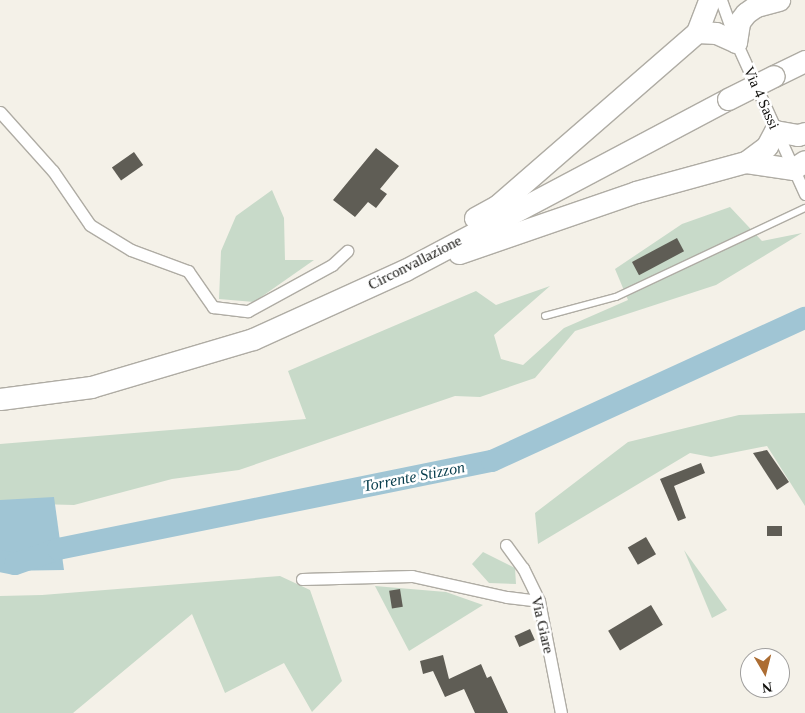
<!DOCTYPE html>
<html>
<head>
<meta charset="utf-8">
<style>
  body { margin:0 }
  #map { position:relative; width:805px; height:713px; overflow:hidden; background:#f4f1e8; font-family:Georgia,serif }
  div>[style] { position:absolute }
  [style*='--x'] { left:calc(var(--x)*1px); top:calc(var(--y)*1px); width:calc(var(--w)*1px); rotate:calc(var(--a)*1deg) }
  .green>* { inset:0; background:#c8dac9 }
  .water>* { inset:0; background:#a0c5d4 }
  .river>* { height:22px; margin:-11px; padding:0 11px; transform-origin:11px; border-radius:11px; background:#a0c5d4 }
  .building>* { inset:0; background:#5f5d55; transform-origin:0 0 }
  .roads { filter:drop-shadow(1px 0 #afaca4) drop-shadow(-1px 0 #afaca4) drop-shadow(0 1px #afaca4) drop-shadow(0 -1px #afaca4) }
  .lane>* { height:5.5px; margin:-2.75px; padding:0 2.75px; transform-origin:2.75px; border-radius:2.75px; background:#fff }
  .street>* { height:11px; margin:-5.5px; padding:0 5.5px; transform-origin:5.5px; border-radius:5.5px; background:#fff }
  .highway>* { height:21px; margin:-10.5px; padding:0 10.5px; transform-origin:10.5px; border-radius:10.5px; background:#fff }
  .bridges { filter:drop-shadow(1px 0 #afaca4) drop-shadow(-1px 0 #afaca4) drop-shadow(0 1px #afaca4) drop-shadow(0 -1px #afaca4) }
  .highway-bridge>* { height:21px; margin:-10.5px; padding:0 10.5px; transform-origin:10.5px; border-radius:10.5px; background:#fff }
  span { translate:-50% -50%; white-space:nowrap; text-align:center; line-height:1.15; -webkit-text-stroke:5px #fff; paint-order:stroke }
  .street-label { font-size:15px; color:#11100d }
  .water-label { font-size:16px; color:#033a4a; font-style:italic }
  .north { position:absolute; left:740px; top:648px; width:50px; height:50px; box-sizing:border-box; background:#fff; border:1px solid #a09f9e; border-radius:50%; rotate:172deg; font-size:14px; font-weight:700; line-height:20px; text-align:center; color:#11100d }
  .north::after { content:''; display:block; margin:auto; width:18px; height:22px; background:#ac6d33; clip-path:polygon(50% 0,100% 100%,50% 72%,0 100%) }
</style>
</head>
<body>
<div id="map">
  <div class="green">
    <div style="clip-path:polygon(272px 190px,284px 218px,285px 260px,314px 260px,254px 302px,219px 299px,221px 251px,236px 216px)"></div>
    <div style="clip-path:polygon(730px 207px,762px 241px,802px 233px,716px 285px,575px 331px,535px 378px,480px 397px,455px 396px,239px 470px,172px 479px,74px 505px,0 503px,0 444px,306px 419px,288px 371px,476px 291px,496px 305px,550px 286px,494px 335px,501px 359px,523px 365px,564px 328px,628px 300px,615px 269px,682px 224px)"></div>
    <div style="clip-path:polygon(805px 413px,805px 506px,767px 446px,711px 457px,690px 453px,538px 544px,535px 513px,628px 442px,739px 415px)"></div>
    <div style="clip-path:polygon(684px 550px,727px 610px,712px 618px)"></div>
    <div style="clip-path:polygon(483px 552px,515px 568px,516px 584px,489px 583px,472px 564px)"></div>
    <div style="clip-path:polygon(280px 576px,310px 590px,342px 681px,312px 712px,284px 663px,225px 693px,192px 614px,73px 713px,0 713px,0 596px,42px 595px)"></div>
    <div style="clip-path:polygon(375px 586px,446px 592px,483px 605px,409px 651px)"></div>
  </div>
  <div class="water">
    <div style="clip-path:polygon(54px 497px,64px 570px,0 571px,0 500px)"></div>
  </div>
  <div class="river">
    <div style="--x:0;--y:561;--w:15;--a:11"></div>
    <div style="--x:15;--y:564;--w:46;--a:-19.2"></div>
    <div style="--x:58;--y:549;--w:443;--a:-11.5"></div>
    <div style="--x:492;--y:461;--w:344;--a:-24.6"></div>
  </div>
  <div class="building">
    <div style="clip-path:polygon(376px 148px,399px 166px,380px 189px,387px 194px,376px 208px,368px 202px,355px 217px,333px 200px)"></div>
    <div style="left:134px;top:152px;width:16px;height:27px;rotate:55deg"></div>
    <div style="left:677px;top:238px;width:15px;height:51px;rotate:62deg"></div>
    <div style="clip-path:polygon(767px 450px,789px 482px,777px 490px,753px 453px)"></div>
    <div style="clip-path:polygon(701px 463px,705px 473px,674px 486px,686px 518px,678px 521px,660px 479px)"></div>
    <div style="left:767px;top:526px;width:15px;height:10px"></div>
    <div style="left:646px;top:537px;width:20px;height:21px;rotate:60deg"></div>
    <div style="left:400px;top:589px;width:18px;height:11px;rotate:81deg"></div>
    <div style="left:651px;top:605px;width:23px;height:50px;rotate:59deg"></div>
    <div style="left:530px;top:629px;width:12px;height:17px;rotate:66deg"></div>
    <div style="clip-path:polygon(443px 655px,449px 679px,481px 664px,487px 678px,491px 676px,508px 713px,475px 713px,464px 689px,445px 697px,433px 671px,423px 674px,420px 661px)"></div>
  </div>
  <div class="roads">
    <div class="lane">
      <div style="--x:545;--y:316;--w:73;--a:-15"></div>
      <div style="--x:616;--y:297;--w:209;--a:-25.2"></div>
    </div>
    <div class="street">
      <div style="--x:721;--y:0;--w:45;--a:70.3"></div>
      <div style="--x:736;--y:42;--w:167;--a:65.6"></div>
      <div style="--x:0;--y:112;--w:79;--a:48.1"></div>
      <div style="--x:53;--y:171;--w:65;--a:55.6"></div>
      <div style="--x:90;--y:225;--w:48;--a:31.4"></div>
      <div style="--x:131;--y:250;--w:61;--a:20.2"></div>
      <div style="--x:188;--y:271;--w:44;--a:55.2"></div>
      <div style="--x:213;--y:307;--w:35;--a:7"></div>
      <div style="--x:248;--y:311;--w:96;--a:-28.7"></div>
      <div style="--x:332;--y:265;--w:21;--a:-43"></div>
      <div style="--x:506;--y:545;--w:29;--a:54"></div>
      <div style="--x:523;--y:568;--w:37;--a:64"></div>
      <div style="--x:539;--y:601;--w:114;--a:78.9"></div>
      <div style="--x:302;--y:579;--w:110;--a:-1.6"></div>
      <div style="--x:412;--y:576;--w:97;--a:12.5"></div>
      <div style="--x:507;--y:597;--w:32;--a:7"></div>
    </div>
    <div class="highway">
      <div style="--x:697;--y:32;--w:19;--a:3"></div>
      <div style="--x:716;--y:33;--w:22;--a:24"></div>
      <div style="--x:736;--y:42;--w:20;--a:-81"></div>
      <div style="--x:739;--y:22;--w:11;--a:-52"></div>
      <div style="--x:746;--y:13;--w:12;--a:-35"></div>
      <div style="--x:756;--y:6;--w:24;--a:-15"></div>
      <div style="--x:774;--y:76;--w:34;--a:-26"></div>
      <div style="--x:746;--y:162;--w:48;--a:8.5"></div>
      <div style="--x:793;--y:169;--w:14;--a:-34"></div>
      <div style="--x:475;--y:218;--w:25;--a:-29"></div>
      <div style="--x:497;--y:206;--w:265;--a:-41"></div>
      <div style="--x:697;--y:32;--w:34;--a:-69"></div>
      <div style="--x:459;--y:253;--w:187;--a:-19"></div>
      <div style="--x:636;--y:192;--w:114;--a:-15.3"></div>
      <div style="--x:746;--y:162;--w:26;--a:-37"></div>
      <div style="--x:767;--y:146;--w:17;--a:-62"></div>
      <div style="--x:775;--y:131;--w:23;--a:10"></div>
      <div style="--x:798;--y:135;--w:7;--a:-16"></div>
      <div style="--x:0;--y:399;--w:92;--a:-7.5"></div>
      <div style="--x:91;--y:387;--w:169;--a:-16.5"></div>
      <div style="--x:253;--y:339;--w:167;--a:-24.4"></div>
      <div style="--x:405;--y:270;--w:365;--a:-27.9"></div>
    </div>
  </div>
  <div class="bridges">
    <div class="highway-bridge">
      <div style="--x:728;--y:99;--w:51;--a:-26.6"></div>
    </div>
  </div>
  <div class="street-label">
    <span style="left:761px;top:98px;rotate:66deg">Via 4 Sassi</span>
    <span style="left:415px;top:263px;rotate:-27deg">Circonvallazione</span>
    <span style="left:542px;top:625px;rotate:77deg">Via Giare</span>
  </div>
  <div class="water-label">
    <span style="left:414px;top:477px;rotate:-11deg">Torrente Stizzon</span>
  </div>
  <div class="north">N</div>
</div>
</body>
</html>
